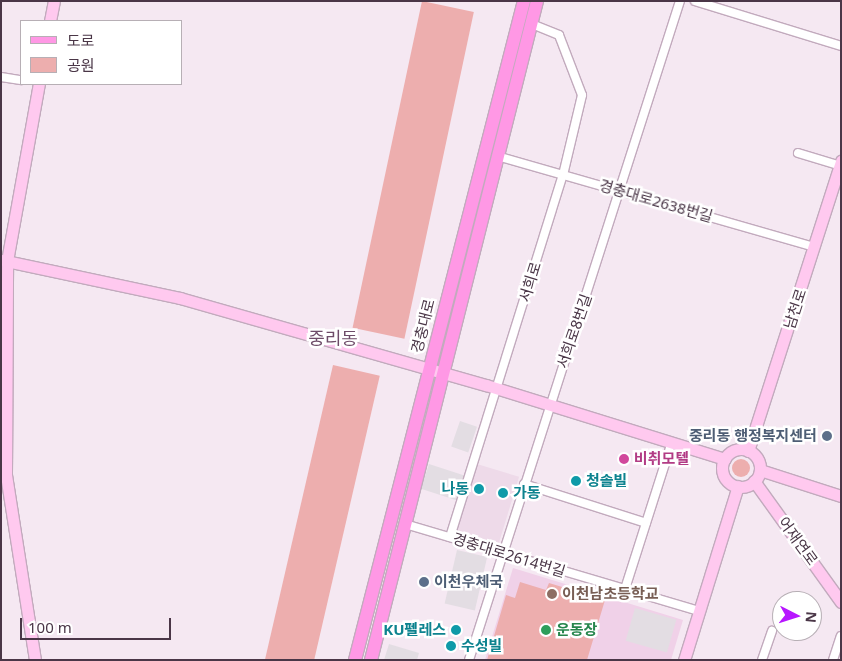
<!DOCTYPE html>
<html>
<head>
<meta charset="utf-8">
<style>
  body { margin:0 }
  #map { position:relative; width:842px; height:661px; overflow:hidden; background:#f5e8f2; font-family:"Noto Sans","Noto Sans KR",sans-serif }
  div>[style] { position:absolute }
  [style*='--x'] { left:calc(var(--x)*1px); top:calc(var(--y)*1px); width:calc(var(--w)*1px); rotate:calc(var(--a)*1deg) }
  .residential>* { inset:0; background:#eedae9; transform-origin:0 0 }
  .education>* { inset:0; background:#f0d1e8 }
  .green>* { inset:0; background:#edaeae; transform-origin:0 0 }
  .round { border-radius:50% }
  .parking>* { inset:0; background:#e3dde3; transform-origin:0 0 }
  .roads { filter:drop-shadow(1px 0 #c2aabd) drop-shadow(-1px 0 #c2aabd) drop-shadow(0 1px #c2aabd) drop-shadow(0 -1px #c2aabd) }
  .street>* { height:8px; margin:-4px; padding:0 4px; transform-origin:4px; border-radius:4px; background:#fff }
  .secondary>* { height:11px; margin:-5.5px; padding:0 5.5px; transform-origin:5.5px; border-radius:5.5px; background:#ffc9ef }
  .secondary>.ring { margin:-5.5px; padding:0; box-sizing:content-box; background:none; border:11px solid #ffc9ef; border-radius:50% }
  .primary>* { height:12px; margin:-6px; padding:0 6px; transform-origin:6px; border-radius:6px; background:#ff98e5 }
  .dots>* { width:14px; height:14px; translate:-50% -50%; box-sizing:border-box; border:2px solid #fff; border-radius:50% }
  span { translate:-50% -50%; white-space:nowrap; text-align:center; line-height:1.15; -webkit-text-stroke:5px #fff; paint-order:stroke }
  .street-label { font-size:15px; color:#4a3647 }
  .service-label { font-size:15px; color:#4e5e75; font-weight:700 }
  .right { translate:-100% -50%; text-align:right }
  .left { translate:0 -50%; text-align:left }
  .hotel-label { font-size:15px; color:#b23c85; font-weight:700 }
  .culture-label { font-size:15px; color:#0d838f; font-weight:700 }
  .education-label { font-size:15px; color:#785e54; font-weight:700 }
  .leisure-label { font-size:15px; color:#27864d; font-weight:700 }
  .quarter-label { font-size:18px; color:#6e4c69 }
  .frame { position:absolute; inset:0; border:2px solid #4a3647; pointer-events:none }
  .legend { position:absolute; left:20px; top:20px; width:162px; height:65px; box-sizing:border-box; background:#fff; border:1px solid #b7afb5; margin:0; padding:6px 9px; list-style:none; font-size:15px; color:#4a3647 }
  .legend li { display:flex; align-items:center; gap:10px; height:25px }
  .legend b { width:25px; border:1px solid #b7afb5 }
  .north { position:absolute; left:772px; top:591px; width:50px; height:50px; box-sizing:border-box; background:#fff; border:1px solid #b7afb5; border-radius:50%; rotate:95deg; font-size:14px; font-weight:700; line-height:20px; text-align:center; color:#4a3647 }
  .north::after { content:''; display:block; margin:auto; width:18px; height:22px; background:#b716ff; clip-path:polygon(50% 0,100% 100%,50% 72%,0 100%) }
  .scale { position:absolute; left:20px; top:618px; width:151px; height:22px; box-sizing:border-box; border:2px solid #4a3647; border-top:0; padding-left:6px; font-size:15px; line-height:18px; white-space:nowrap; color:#4a3647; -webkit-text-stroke:4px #fff; paint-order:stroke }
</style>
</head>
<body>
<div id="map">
  <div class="residential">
    <div style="left:477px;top:464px;width:44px;height:72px;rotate:17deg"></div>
  </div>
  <div class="education">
    <div style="clip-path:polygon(513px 568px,683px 620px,671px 660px,485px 660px)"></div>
  </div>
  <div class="green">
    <div style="left:422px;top:1px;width:53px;height:334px;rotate:12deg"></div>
    <div style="left:333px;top:365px;width:48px;height:304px;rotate:13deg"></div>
    <div class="round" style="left:732px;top:459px;width:18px;height:18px"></div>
    <div style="clip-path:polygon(520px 582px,546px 590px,549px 583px,605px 600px,587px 660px,487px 660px,506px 595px,515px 598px)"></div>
  </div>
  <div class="parking">
    <div style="left:460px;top:421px;width:18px;height:27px;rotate:19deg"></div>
    <div style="left:429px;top:464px;width:38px;height:26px;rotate:18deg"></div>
    <div style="left:457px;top:550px;width:31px;height:55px;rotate:13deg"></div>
    <div style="left:635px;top:608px;width:43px;height:34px;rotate:16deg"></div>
    <div style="clip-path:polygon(389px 644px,419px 653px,417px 660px,384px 660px)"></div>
  </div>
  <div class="roads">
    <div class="street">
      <div style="--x:695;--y:1;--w:153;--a:17.1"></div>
      <div style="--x:1;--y:77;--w:20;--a:9"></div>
      <div style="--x:798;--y:153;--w:45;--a:16.8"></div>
      <div style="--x:497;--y:156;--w:331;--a:16"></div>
      <div style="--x:524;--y:484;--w:128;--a:17.7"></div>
      <div style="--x:405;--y:524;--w:307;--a:16.5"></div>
      <div style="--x:450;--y:537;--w:379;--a:-72.7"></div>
      <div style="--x:563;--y:175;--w:82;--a:-76.6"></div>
      <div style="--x:582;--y:95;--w:64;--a:-111"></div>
      <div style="--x:559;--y:35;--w:29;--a:-158"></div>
      <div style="--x:625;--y:589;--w:154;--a:-72.3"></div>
      <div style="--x:469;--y:660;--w:692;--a:-72.25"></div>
      <div style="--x:762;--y:660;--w:31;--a:-71"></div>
      <div style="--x:833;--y:660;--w:25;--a:-72"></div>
    </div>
    <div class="secondary">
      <div style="--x:50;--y:21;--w:20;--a:-79"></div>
      <div style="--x:1;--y:260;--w:183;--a:12"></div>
      <div style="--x:180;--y:298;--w:318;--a:15.9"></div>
      <div style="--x:486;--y:385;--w:250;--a:17.2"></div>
      <div class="ring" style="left:722px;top:449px;width:27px;height:27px"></div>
      <div style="--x:748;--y:451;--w:305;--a:-72.2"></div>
      <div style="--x:760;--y:470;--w:85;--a:17.8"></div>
      <div style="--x:754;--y:481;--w:149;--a:54.3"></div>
      <div style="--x:35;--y:660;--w:188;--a:-98.9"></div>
      <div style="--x:6;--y:474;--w:213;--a:-89.7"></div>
      <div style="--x:7;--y:261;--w:180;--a:-79.8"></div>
      <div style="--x:684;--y:660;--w:182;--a:-72.8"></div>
    </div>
    <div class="primary">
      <div style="--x:355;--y:660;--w:680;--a:-75.62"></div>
      <div style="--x:371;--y:660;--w:680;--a:-75.86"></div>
    </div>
  </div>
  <div class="dots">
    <div style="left:827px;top:436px;background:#5c6f8a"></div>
    <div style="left:624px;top:459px;background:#d1479c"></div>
    <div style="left:576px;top:481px;background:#0f9aa8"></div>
    <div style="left:479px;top:489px;background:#0f9aa8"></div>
    <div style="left:503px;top:493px;background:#0f9aa8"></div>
    <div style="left:424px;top:582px;background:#5c6f8a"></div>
    <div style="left:552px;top:594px;background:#8d6e63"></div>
    <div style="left:456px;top:630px;background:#0f9aa8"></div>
    <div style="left:546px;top:630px;background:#2e9e5b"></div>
    <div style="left:451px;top:646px;background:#0f9aa8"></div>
  </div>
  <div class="street-label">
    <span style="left:656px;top:201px;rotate:16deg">경충대로2638번길</span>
    <span style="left:530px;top:282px;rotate:-73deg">서희로</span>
    <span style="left:795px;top:309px;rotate:-72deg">남천로</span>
    <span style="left:423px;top:326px;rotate:-76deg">경충대로</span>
    <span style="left:574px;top:331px;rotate:-71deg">서희로8번길</span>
    <span style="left:798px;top:541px;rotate:54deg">어재연로</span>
    <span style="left:509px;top:555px;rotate:17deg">경충대로2614번길</span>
  </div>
  <div class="service-label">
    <span class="right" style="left:817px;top:436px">중리동 행정복지센터</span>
    <span class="left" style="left:434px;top:582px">이천우체국</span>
  </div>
  <div class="hotel-label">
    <span class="left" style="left:634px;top:459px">비취모텔</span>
  </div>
  <div class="culture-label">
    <span class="left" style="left:586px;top:481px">청솔빌</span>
    <span class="right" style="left:469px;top:489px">나동</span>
    <span class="left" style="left:513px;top:493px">가동</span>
    <span class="right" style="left:446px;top:630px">KU펠레스</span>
    <span class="left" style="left:461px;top:646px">수성빌</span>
  </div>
  <div class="education-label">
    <span class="left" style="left:562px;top:594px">이천남초등학교</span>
  </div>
  <div class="leisure-label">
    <span class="left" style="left:556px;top:630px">운동장</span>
  </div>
  <div class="quarter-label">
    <span style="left:333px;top:338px">중리동</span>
  </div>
  <div class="frame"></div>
  <ul class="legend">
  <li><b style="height:6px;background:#ff98e5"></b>도로</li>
  <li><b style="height:14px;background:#edaeae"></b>공원</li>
  </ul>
  <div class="north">N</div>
  <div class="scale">100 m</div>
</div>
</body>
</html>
